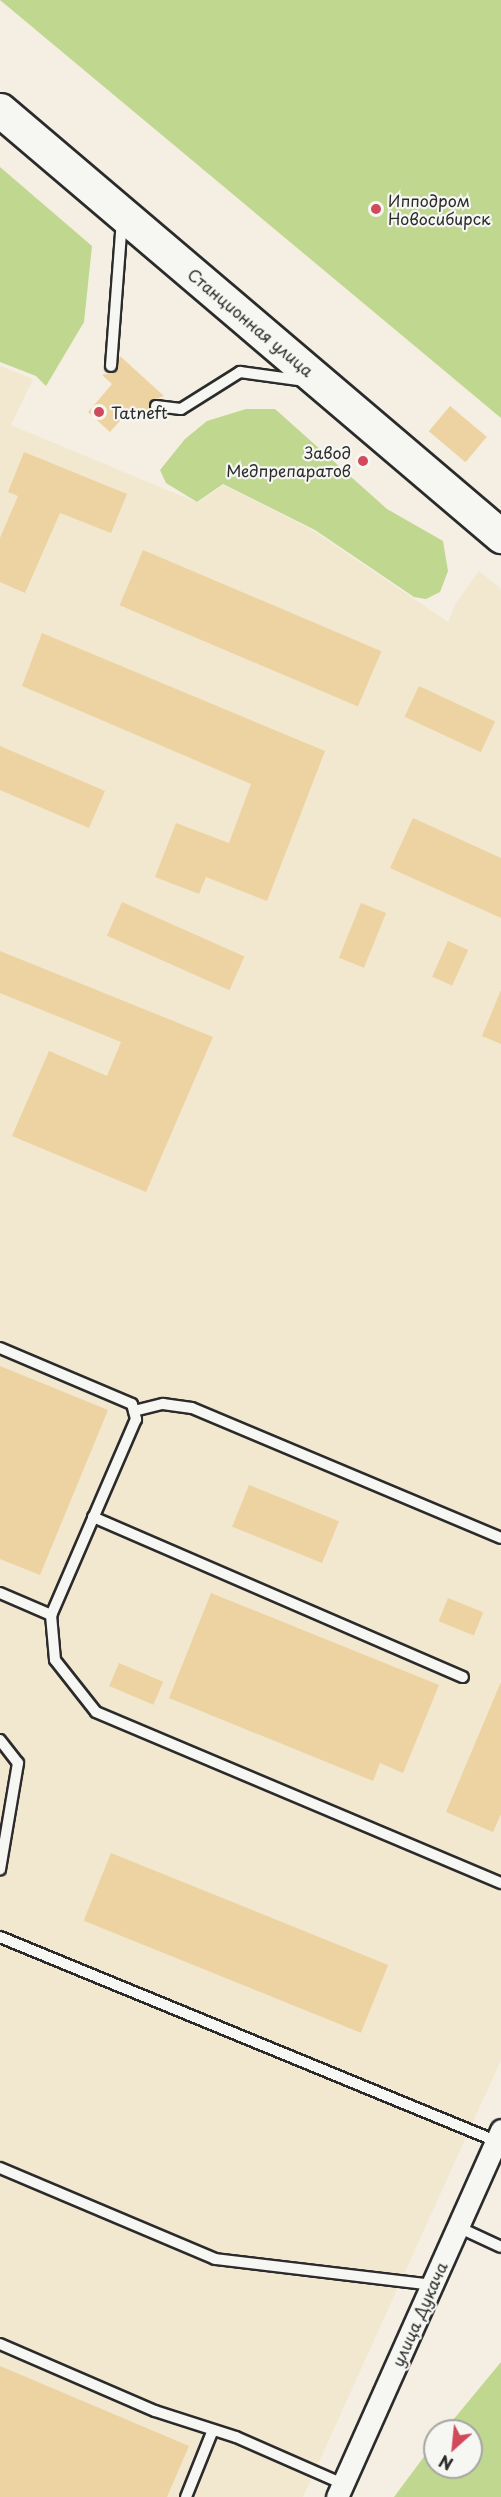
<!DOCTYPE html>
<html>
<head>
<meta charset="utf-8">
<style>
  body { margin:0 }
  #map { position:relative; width:501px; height:2497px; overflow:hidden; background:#f4efe2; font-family:"Playpen Sans",sans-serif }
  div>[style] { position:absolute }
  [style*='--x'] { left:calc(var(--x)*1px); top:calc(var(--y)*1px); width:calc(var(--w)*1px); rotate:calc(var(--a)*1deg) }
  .built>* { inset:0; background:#f2e7cf }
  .green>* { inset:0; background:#bfd78e }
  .building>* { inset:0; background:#edd3a2; transform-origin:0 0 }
  .roads { filter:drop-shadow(2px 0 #2b2b2b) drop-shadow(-2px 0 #2b2b2b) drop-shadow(0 2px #2b2b2b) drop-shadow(0 -2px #2b2b2b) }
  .lane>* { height:10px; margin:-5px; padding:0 5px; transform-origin:5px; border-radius:5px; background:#f6f6f2 }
  .street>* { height:21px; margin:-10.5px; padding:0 10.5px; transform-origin:10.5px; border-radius:10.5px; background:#f6f6f2 }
  .primary>* { height:33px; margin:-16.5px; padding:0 16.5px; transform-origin:16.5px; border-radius:16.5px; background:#f6f6f2 }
  .dots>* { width:16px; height:16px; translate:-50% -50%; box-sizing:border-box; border:3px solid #f6f6f2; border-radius:50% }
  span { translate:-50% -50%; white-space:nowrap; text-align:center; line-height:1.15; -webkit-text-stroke:4.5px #f6f6f2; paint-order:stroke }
  .poi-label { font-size:16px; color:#2b2b2b }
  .left { translate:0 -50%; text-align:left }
  .right { translate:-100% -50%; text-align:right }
  .street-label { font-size:16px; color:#2b2b2b }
  .north { position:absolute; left:423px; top:2419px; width:60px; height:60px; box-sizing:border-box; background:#f6f6f2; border:2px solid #a5a5a2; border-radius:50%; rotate:207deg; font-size:16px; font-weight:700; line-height:24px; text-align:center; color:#2b2b2b }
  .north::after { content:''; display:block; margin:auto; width:21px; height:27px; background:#d1495b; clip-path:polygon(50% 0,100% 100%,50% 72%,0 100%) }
</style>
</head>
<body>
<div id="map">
  <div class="built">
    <div style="clip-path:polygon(0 366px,33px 379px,11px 425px,198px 503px,223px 485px,314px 531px,448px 622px,456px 603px,479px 571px,501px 589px,501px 2060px,303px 2497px,0 2497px)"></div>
  </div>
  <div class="green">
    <div style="clip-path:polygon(0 0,501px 0,501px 418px)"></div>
    <div style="clip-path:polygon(0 167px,92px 246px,84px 322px,46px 386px,36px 376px,0 362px)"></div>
    <div style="clip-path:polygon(246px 409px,275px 409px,387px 509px,443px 541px,448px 571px,440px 592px,426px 599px,414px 597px,315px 530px,223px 484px,197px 502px,166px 483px,160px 470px,185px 439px,207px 421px)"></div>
    <div style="clip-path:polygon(501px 2362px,501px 2497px,394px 2497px,435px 2442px,435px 2467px,471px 2467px,471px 2431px,444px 2431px)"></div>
  </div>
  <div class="building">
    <div style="clip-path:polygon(120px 356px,164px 396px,150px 401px,151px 411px,146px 417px,133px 406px,110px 432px,88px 412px,112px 384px,102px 375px,117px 371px)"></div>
    <div style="left:450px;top:406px;width:48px;height:33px;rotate:40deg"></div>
    <div style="clip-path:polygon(24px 452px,127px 494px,111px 533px,60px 513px,25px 593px,0 582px,0 538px,18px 496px,8px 492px)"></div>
    <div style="left:143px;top:550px;width:259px;height:60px;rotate:23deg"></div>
    <div style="clip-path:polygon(42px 633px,325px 751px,267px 901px,206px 877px,199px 894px,155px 877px,176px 823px,229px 843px,251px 784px,22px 686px)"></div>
    <div style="left:419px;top:686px;width:84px;height:34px;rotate:25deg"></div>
    <div style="clip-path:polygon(0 746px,105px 791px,89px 828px,0 790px)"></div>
    <div style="clip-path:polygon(413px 818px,501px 858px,501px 918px,390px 868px)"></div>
    <div style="left:122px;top:902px;width:134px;height:37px;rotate:24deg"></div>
    <div style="left:361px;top:903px;width:27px;height:59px;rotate:22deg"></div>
    <div style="left:448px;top:941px;width:22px;height:39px;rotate:24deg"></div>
    <div style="clip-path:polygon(0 951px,213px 1037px,146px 1192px,12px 1136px,49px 1051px,107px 1076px,121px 1042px,0 993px)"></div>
    <div style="clip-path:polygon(501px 990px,501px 1044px,482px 1036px)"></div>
    <div style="clip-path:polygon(0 1366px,108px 1410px,40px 1575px,0 1559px)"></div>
    <div style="left:249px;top:1485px;width:97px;height:45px;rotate:22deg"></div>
    <div style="clip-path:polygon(211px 1593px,439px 1685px,403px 1773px,380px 1763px,373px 1781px,169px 1698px)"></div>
    <div style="left:448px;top:1598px;width:38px;height:25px;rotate:22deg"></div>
    <div style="left:119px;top:1663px;width:48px;height:25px;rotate:23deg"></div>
    <div style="clip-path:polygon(501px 1682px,501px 1814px,493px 1832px,446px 1812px)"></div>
    <div style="left:111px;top:1853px;width:299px;height:73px;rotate:22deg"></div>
    <div style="clip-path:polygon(0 2366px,189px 2446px,167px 2497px,0 2497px)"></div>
  </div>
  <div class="roads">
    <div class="lane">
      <div style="--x:111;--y:366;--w:147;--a:-85.7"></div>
      <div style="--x:156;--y:406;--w:25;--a:7"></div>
      <div style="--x:181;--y:409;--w:70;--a:-32.1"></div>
      <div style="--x:240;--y:372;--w:66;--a:7.9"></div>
      <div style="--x:0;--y:1348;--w:143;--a:23"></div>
      <div style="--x:132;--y:1404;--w:16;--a:75"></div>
      <div style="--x:136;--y:1419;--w:214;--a:113.4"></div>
      <div style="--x:51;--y:1615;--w:45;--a:84.9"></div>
      <div style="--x:55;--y:1660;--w:66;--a:51.7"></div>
      <div style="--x:96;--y:1712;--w:440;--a:22.9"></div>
      <div style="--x:134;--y:1411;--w:30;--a:-14"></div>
      <div style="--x:163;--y:1404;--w:29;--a:8"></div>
      <div style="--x:192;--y:1408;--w:335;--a:22.8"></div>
      <div style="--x:93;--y:1517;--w:403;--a:23.4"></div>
      <div style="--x:0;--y:1593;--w:56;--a:23.3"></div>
      <div style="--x:0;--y:1740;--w:29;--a:52"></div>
      <div style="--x:18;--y:1763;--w:108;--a:99.6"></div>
      <div style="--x:0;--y:1937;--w:536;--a:22.36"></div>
      <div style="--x:0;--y:2168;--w:233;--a:22.9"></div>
      <div style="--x:215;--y:2259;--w:219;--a:6.8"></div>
      <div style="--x:458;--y:2227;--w:47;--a:24.9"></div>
      <div style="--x:0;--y:2344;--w:169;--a:23.4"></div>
      <div style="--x:155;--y:2411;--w:85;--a:17.8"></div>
      <div style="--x:236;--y:2437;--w:117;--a:23.7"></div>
      <div style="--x:186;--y:2497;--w:72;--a:-68.1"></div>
    </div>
    <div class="street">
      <div style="--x:337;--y:2497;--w:402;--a:-65.9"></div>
    </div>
    <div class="primary">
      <div style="--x:0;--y:110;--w:658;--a:40.37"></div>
    </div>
  </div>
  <div class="dots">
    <div style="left:376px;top:209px;background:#d1495b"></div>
    <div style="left:99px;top:412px;background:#d1495b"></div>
    <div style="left:363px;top:461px;background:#d1495b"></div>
  </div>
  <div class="poi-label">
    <span class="left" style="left:388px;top:209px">Ипподром<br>Новосибирск</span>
    <span class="left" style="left:111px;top:412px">Tatneft</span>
    <span class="right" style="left:351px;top:461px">Завод<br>Медпрепаратов</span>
  </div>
  <div class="street-label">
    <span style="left:251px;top:322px;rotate:40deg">Станционная улица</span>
    <span style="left:419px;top:2314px;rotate:-66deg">улица Дукача</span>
  </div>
  <div class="north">N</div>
</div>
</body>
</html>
